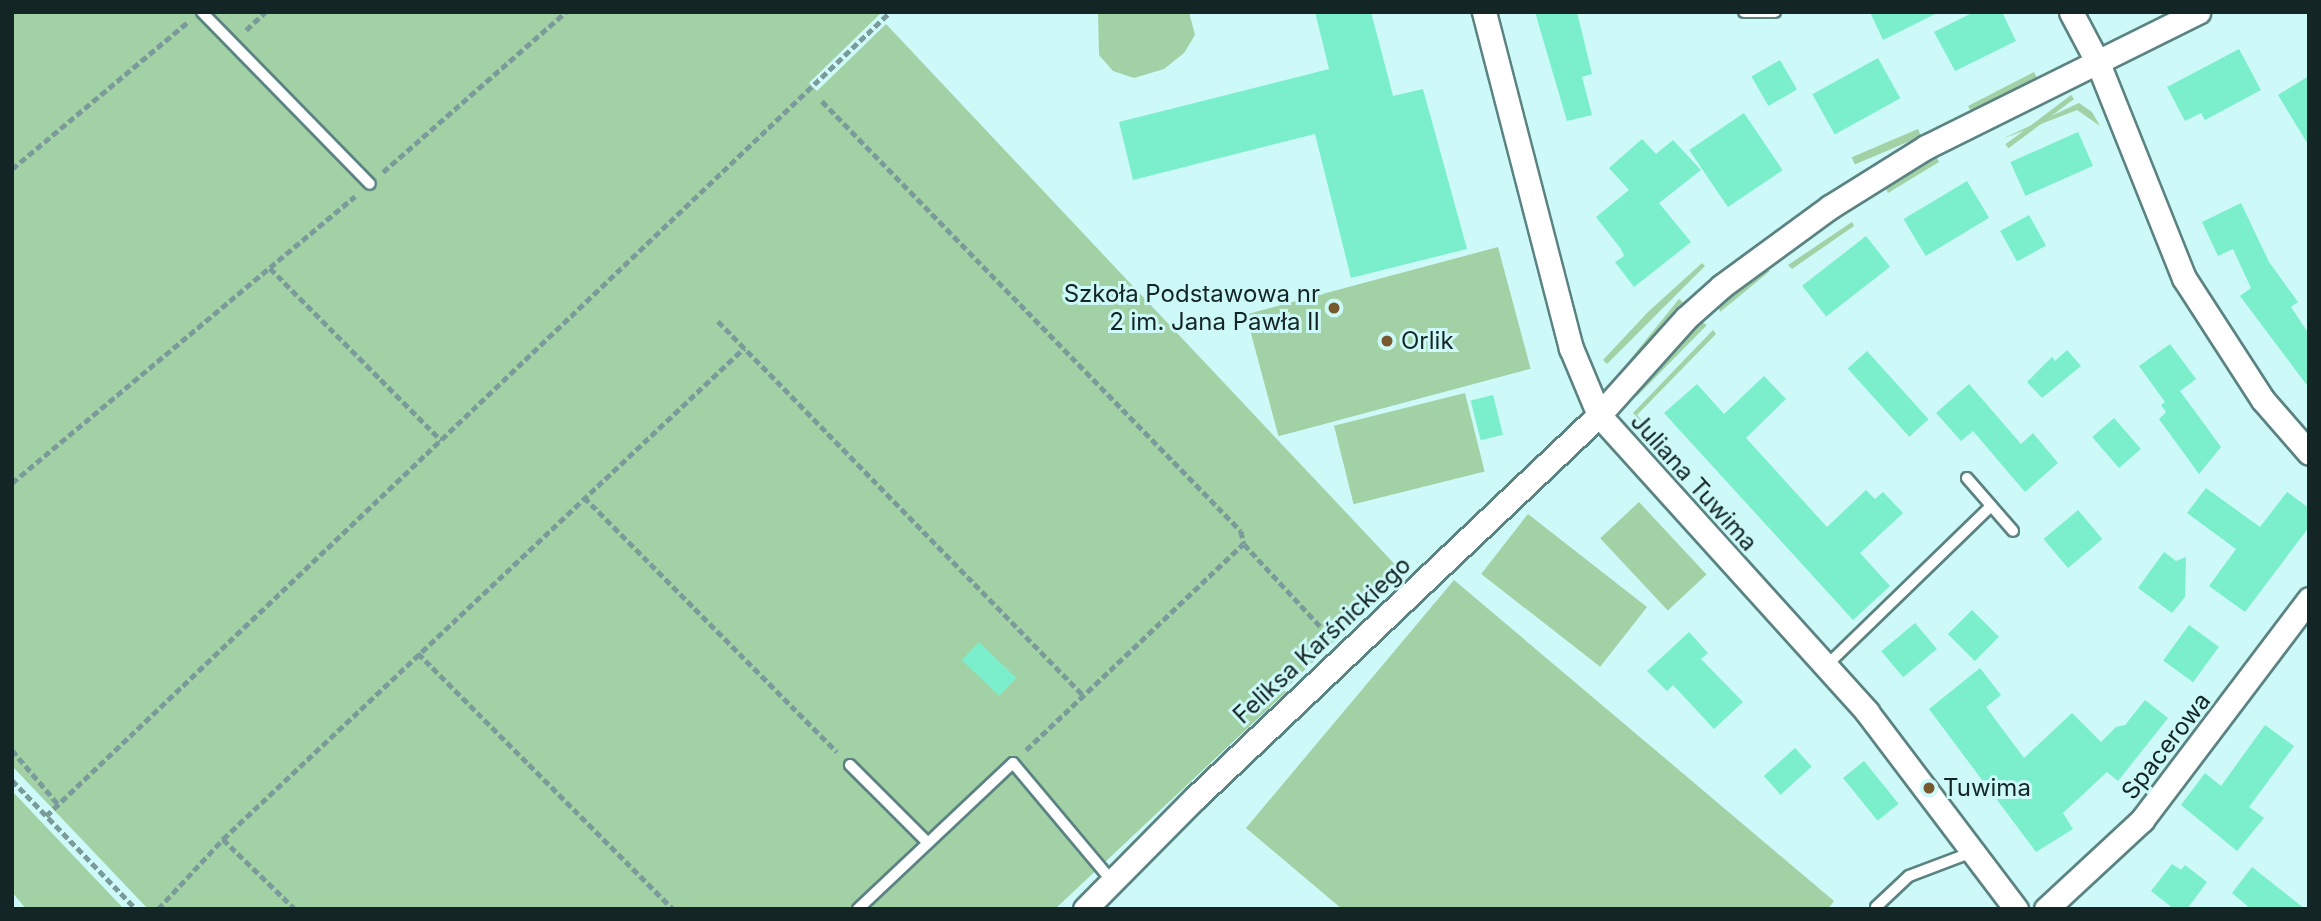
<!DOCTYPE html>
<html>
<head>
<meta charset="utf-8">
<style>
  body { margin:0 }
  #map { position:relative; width:2321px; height:921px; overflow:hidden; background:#cdf9f8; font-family:Inter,sans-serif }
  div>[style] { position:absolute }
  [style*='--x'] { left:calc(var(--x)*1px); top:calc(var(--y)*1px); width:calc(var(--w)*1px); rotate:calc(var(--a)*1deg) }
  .green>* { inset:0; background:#a2d1a6; transform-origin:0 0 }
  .building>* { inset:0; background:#7befcb; transform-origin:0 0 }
  .path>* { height:4.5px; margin-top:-2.25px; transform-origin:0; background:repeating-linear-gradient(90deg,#7b9b9a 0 7px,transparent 0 10.5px) }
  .roads { filter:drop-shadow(2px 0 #5b8382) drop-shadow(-2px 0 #5b8382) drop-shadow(0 2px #5b8382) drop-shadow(0 -2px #5b8382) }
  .lane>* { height:10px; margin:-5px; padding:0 5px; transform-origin:5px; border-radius:5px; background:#fff }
  .street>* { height:23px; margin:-11.5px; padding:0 11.5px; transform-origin:11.5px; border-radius:11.5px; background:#fff }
  .dots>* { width:19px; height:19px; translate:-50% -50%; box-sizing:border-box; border:4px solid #cdf9f8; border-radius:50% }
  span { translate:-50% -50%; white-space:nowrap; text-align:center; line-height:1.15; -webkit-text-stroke:6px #cdf9f8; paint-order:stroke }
  .poi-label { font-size:24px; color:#142525 }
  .right { translate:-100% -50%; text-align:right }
  .left { translate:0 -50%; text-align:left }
  .street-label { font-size:24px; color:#142525 }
  .frame { position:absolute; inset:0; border:14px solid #142525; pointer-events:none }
</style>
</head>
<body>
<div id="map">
  <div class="green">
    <div style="clip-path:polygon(12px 12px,882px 12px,809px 83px,817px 91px,886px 24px,1404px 574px,1284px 690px,1286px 692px,1055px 909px,148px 909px,12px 766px)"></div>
    <div style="clip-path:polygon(1098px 12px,1189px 12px,1195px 35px,1184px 53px,1164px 69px,1134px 78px,1113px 71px,1099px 55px)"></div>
    <div style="clip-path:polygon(2034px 72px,2038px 80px,1991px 103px,1970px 110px,1968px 106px)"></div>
    <div style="left:2071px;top:95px;width:5px;height:82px;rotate:53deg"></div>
    <div style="clip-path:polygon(2079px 103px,2092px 112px,2100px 126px,2077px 110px,2002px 139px)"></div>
    <div style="left:1918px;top:129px;width:8px;height:72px;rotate:67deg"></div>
    <div style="clip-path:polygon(1936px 155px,1939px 162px,1888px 193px,1884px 185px)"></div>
    <div style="clip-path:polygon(1852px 222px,1854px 226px,1792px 269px,1788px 265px)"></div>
    <div style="left:1498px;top:247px;width:126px;height:261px;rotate:75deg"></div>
    <div style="clip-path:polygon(1702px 263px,1705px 266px,1607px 364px,1603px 360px,1648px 312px)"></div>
    <div style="clip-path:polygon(1763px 267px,1770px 271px,1720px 312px,1718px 303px)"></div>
    <div style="left:1679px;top:299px;width:6px;height:97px;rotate:39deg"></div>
    <div style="clip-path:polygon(1700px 321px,1707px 325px,1637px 396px,1633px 392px)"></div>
    <div style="clip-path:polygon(1713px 330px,1716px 334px,1637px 415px,1672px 455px,1669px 458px,1633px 413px)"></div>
    <div style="left:1465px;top:393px;width:81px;height:135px;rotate:76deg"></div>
    <div style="left:1639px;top:502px;width:99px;height:53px;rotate:47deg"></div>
    <div style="left:1528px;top:514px;width:151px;height:76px;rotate:38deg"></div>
    <div style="clip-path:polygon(1454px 580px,1834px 901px,1828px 909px,1342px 909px,1246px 828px)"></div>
    <div style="clip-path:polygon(12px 791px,124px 909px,26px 909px,12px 892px)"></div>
  </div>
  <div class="building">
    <div style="clip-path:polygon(1315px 12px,1371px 12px,1393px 96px,1423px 89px,1467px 249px,1351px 278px,1315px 134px,1133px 180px,1119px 122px,1329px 69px)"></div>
    <div style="clip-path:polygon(1535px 12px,1577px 12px,1592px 74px,1582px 77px,1592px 115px,1567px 121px)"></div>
    <div style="clip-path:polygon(1870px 12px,1939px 12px,1883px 40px)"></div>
    <div style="clip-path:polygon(1974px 12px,2002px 12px,2016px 41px,1955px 71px,1934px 32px)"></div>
    <div style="clip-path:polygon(2239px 49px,2261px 90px,2205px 120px,2201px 113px,2185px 121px,2167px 87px)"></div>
    <div style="left:1878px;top:58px;width:46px;height:75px;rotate:61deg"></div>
    <div style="left:1780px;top:60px;width:34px;height:33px;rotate:60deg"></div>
    <div style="clip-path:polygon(2309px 76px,2309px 146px,2278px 95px)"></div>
    <div style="left:1744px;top:113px;width:69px;height:66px;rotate:56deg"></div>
    <div style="left:2078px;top:132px;width:37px;height:74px;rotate:66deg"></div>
    <div style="clip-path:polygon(1642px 139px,1656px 154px,1673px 140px,1701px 170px,1659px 203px,1691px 242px,1634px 287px,1615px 262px,1624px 256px,1621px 249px,1596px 217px,1629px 190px,1609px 168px)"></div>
    <div style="left:1967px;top:181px;width:43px;height:74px;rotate:59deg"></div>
    <div style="clip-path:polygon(2241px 203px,2269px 262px,2298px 302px,2291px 307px,2309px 334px,2309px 388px,2240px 296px,2251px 288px,2233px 249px,2218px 256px,2202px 222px)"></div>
    <div style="left:2029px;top:215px;width:35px;height:33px;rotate:61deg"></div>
    <div style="left:1866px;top:236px;width:39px;height:81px;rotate:52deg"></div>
    <div style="clip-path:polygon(2170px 344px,2196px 379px,2180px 391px,2221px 447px,2199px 474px,2159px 419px,2166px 412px,2161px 405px,2165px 402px,2139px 366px)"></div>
    <div style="clip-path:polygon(2067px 350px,2081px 366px,2042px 398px,2027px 382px,2052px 357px,2055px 361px)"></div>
    <div style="left:1867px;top:351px;width:92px;height:26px;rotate:48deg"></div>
    <div style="clip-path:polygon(1764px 376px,1786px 399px,1746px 438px,1827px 527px,1866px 490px,1875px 499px,1883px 492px,1903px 513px,1860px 553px,1890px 586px,1853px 620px,1664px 413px,1697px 384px,1724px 414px)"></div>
    <div style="clip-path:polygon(1969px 384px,2021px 444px,2033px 433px,2058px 463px,2025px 492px,1973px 431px,1961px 441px,1936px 413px)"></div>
    <div style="left:1493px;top:395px;width:41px;height:23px;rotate:76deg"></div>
    <div style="left:2114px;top:418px;width:41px;height:29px;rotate:49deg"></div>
    <div style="clip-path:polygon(2206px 488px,2260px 527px,2287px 492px,2309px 508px,2309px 527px,2245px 612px,2209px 586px,2236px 549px,2187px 513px)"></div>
    <div style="left:2078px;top:510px;width:38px;height:45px;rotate:50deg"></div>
    <div style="clip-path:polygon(2164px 552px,2176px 561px,2186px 557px,2185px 597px,2172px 613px,2138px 588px)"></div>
    <div style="left:1972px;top:610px;width:38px;height:34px;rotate:45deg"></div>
    <div style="left:1915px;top:623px;width:34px;height:44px;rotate:50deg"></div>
    <div style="left:2189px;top:625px;width:37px;height:44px;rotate:36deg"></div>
    <div style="clip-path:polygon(1689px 632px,1708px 653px,1701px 659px,1743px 702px,1714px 729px,1673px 685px,1667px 691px,1647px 671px)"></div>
    <div style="left:979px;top:642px;width:52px;height:25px;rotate:44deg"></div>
    <div style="clip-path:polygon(1980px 668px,2001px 695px,1986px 707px,2024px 758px,2072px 713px,2101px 742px,2116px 727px,2125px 725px,2145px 700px,2168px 718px,2118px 781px,2107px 772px,2063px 813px,2073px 829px,2036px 852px,1929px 709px)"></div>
    <div style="clip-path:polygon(2265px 725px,2294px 746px,2249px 807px,2264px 818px,2237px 851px,2181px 805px,2205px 773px,2221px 786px)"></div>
    <div style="left:1795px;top:748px;width:25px;height:42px;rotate:48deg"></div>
    <div style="left:1864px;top:761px;width:55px;height:27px;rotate:51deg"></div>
    <div style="clip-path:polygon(2172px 864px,2181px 870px,2185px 865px,2207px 882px,2187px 909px,2174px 909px,2151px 891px)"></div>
    <div style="clip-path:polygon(2252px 867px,2305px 909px,2251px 909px,2232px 893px)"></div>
  </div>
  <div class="path">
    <div style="--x:246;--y:30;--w:26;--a:-43"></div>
    <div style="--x:822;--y:101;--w:600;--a:45.74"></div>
    <div style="--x:1241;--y:531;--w:13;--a:77"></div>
    <div style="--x:1244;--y:544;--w:128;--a:47.2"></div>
    <div style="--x:12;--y:169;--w:231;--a:-39.9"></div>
    <div style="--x:383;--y:172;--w:243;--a:-41.2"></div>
    <div style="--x:270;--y:268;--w:243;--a:45.2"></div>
    <div style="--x:718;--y:321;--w:524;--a:45.7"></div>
    <div style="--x:12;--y:483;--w:447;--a:-39.9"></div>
    <div style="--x:584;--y:497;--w:359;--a:45.2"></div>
    <div style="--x:418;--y:653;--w:361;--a:45.1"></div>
    <div style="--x:12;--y:750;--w:71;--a:49.6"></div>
    <div style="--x:1026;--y:750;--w:299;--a:-43.5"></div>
    <div style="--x:12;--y:780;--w:179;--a:46.1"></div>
    <div style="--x:46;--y:816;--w:1166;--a:-43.61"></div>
    <div style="--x:223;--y:839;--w:100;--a:44.2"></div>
    <div style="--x:158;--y:909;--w:96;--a:-47.1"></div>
    <div style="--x:223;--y:839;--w:716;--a:-43.3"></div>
  </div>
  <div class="roads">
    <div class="lane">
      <div style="--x:202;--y:12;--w:240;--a:45.7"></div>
      <div style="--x:1744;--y:12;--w:31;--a:0"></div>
      <div style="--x:1967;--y:478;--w:70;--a:49"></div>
      <div style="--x:1826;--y:666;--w:230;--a:-44.1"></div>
      <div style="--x:850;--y:765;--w:110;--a:45"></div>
      <div style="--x:1876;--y:907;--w:45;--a:-43.2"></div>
      <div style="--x:1909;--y:876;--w:71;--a:-20.7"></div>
      <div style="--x:858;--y:909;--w:213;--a:-43.3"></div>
      <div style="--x:1013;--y:763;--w:154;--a:50"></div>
    </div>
    <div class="street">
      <div style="--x:1484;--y:12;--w:347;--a:75.5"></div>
      <div style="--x:1571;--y:348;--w:73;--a:67.3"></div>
      <div style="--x:1599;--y:415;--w:400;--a:47.9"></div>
      <div style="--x:1867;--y:712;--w:247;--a:52.9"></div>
      <div style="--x:2071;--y:12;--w:58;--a:62.1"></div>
      <div style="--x:2098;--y:63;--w:232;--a:68.2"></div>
      <div style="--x:2184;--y:278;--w:145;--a:57.1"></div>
      <div style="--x:2263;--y:400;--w:70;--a:49"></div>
      <div style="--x:1085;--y:909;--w:158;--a:-45.3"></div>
      <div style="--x:1196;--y:797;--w:555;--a:-43.47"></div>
      <div style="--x:1599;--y:415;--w:130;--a:-48.1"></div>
      <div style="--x:1686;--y:318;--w:48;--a:-41.6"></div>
      <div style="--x:1722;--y:286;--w:134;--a:-36.2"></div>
      <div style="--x:1830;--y:207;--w:113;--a:-32"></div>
      <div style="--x:1926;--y:147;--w:304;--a:-26.4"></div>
      <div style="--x:2046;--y:909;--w:131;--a:-42.8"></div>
      <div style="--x:2142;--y:820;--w:277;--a:-52.9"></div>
    </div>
  </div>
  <div class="dots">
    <div style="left:1334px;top:308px;background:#77592d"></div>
    <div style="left:1387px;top:341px;background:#77592d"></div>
    <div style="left:1929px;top:788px;background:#77592d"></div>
  </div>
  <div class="poi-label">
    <span class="right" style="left:1320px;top:308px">Szkoła Podstawowa nr<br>2 im. Jana Pawła II</span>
    <span class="left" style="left:1401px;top:341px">Orlik</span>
    <span class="left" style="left:1943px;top:788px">Tuwima</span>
  </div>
  <div class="street-label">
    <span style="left:1694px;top:482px;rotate:48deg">Juliana Tuwima</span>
    <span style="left:1322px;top:640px;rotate:-43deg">Feliksa Karśnickiego</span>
    <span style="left:2166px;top:746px;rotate:-52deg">Spacerowa</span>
  </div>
  <div class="frame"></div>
</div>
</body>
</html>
